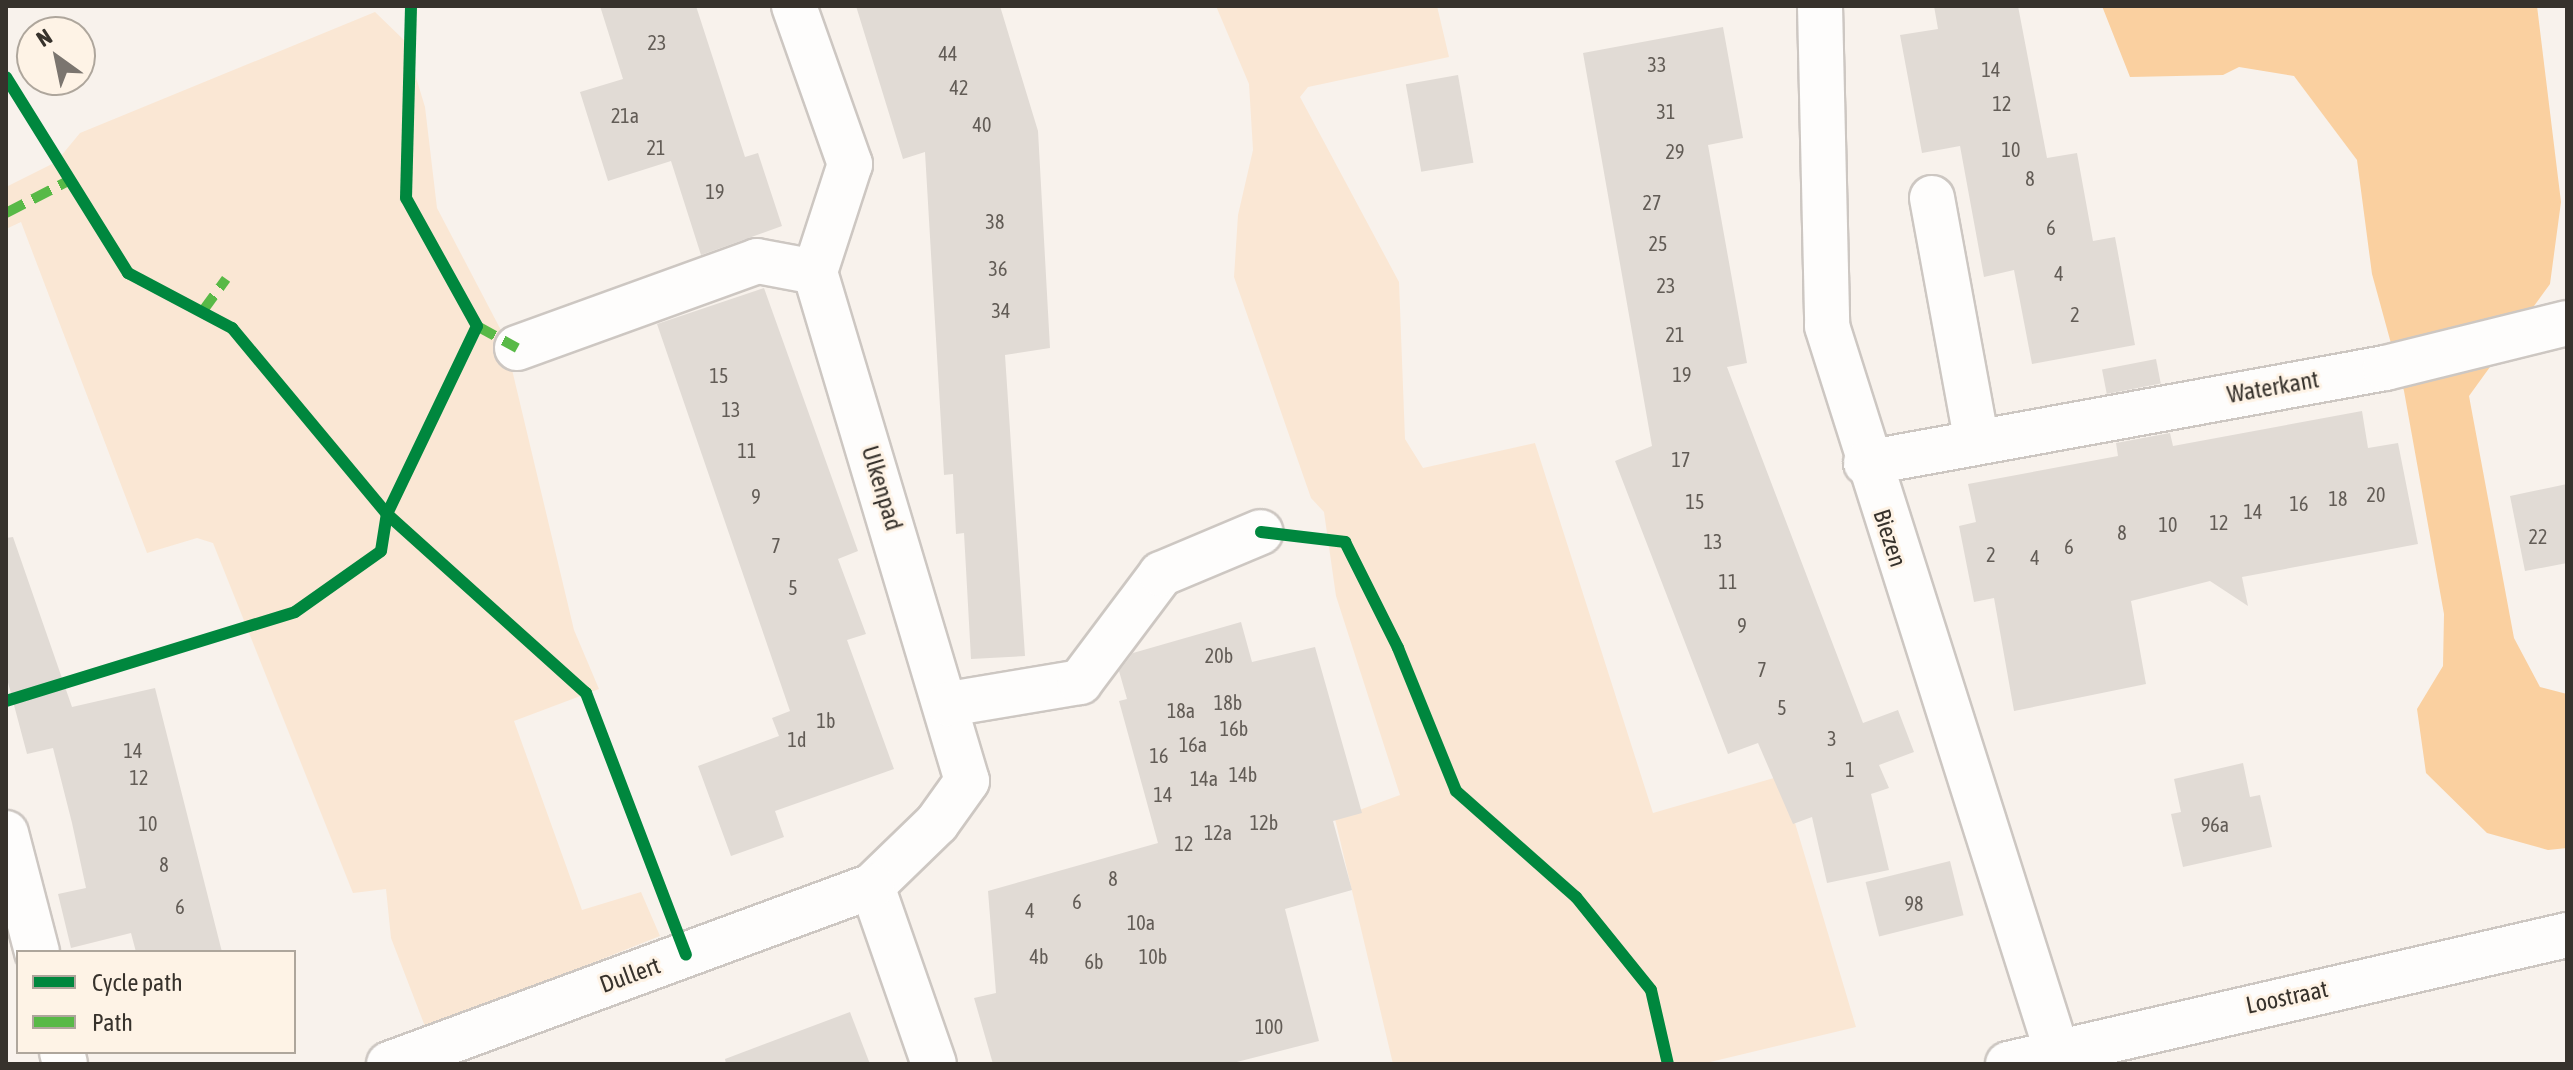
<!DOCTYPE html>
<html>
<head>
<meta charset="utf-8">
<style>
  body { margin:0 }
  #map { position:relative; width:2573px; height:1070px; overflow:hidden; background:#f8f2ec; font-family:"Asap Condensed",sans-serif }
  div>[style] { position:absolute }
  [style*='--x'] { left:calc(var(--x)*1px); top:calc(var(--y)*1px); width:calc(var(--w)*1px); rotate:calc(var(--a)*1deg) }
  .green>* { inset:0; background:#fae7d4 }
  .water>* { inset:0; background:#fad0a0 }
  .building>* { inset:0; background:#e1dbd5; transform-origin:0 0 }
  .roads { filter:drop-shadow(2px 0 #cdc7c2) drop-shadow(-2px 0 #cdc7c2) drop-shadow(0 2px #cdc7c2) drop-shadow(0 -2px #cdc7c2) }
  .minor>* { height:44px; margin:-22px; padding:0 22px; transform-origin:22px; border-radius:22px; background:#fefdfc }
  .quiet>* { height:10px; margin-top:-5px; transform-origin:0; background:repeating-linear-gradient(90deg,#58b947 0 20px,transparent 0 30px) }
  .cycleway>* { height:12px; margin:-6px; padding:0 6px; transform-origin:6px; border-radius:6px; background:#00873e }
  span { translate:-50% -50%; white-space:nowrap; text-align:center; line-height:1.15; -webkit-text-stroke:6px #fef3e6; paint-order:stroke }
  .number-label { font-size:20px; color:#625c56 }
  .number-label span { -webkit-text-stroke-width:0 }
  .street-label { font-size:24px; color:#37322c }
  .frame { position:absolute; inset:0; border:8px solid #37322c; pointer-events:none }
  .legend { position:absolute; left:16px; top:950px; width:280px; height:104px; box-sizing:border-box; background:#fef3e6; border:2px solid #aea69c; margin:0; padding:10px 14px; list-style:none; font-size:24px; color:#37322c }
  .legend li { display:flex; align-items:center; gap:16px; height:40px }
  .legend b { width:40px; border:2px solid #aea69c }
  .north { position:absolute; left:16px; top:16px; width:80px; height:80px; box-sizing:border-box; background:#fef3e6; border:2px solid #aea69c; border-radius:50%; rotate:327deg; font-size:22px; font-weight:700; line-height:32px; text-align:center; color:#37322c }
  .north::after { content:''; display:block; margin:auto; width:28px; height:36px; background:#7b756f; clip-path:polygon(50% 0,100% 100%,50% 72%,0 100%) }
</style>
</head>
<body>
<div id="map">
  <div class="green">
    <div style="clip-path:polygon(1216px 6px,1437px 6px,1449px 57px,1308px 87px,1300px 97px,1399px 282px,1405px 439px,1423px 468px,1535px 443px,1653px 813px,1781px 776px,1856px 1027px,1702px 1064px,1393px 1064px,1335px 819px,1400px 795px,1336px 596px,1324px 512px,1311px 498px,1234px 277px,1238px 215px,1253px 150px,1249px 84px)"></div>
    <div style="clip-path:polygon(375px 12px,405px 41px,425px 107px,437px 208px,504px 336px,574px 630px,599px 689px,514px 721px,582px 910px,641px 892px,660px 936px,426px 1029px,391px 938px,386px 889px,353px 893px,213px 543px,197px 538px,147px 553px,21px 222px,6px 229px,6px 187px,56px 162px,80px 133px)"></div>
  </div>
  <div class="water">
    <div style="clip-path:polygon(2102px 6px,2537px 6px,2561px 202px,2550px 284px,2469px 396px,2514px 638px,2540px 687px,2567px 694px,2567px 848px,2548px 850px,2487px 833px,2426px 773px,2417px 709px,2443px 666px,2444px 614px,2404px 391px,2372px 274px,2357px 160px,2294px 76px,2239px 67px,2223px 75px,2130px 77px)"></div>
  </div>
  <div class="building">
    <div style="clip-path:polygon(600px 6px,696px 6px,745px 157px,758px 153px,782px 226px,701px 255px,671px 161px,608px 181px,580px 92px,623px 79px)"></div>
    <div style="clip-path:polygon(856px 6px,1000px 6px,1038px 131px,1050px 348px,1005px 355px,1025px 656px,971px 659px,964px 533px,956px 534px,953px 474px,944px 475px,925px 152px,903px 159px)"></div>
    <div style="clip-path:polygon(1934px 6px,2018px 6px,2047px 158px,2077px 153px,2093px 241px,2115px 237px,2135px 345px,2032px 364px,2014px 270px,1984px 277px,1960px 146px,1922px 153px,1900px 35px,1938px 29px)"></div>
    <div style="clip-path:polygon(1723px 27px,1743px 138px,1708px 145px,1747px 363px,1727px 367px,1863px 723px,1898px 710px,1914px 752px,1879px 765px,1889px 788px,1871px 794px,1889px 870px,1827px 883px,1812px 817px,1793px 824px,1758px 743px,1728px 754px,1615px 461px,1652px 446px,1583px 53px)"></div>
    <div style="left:1458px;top:75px;width:89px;height:53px;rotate:80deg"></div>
    <div style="clip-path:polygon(764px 288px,858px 551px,838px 559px,866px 634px,847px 640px,894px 769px,775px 811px,784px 837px,731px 856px,698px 766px,779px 736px,772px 718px,790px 711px,657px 324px)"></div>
    <div style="left:2156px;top:359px;width:25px;height:55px;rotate:79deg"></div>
    <div style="clip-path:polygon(2362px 411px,2368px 448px,2398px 443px,2418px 544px,2242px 577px,2248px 606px,2210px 581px,2131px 601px,2146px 684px,2014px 711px,1994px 598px,1974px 602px,1959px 526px,1976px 522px,1968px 484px,2118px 456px,2116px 443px,2170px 433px,2173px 446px)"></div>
    <div style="clip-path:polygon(2567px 484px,2567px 563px,2525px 571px,2510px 496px)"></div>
    <div style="clip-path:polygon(13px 537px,72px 707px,155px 688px,222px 952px,136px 952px,131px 933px,71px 948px,58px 894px,86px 888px,72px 823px,53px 748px,27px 754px,6px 675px,6px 538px)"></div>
    <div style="clip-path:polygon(1241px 622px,1252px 662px,1315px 647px,1362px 813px,1333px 821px,1352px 890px,1285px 909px,1319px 1041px,1229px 1064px,993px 1064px,974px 998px,996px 993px,988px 891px,1158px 843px,1119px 701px,1127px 699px,1119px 671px,1133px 653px)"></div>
    <div style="clip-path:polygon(2243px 763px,2250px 797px,2260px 795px,2272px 847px,2183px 867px,2171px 814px,2181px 812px,2174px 779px)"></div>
    <div style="left:1950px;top:861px;width:56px;height:87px;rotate:76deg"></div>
    <div style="clip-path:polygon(850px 1012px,870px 1064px,726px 1064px,725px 1059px)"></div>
  </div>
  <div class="roads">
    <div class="minor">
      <div style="--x:794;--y:6;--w:168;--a:70.5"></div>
      <div style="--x:850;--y:164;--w:114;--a:108"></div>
      <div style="--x:815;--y:272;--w:531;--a:73.37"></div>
      <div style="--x:967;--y:781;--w:52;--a:125.5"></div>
      <div style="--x:937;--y:823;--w:91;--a:135.9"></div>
      <div style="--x:872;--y:886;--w:188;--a:70.8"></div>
      <div style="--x:1820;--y:6;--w:320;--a:88.7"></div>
      <div style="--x:1827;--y:326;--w:762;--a:72.42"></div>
      <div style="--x:1932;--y:198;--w:244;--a:79.6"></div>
      <div style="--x:517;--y:348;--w:255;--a:-19.9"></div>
      <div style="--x:757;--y:261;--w:59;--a:10.7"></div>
      <div style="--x:1866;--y:463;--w:528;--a:-10.37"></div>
      <div style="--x:2385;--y:368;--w:187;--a:-13.9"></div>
      <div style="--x:949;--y:704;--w:133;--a:-9.5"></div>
      <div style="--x:1080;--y:682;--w:135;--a:-53.1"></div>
      <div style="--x:1161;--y:574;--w:108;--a:-22.8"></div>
      <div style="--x:6;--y:833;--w:123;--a:75.4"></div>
      <div style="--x:62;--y:1052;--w:12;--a:76"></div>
      <div style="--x:389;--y:1064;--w:515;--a:-20.23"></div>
      <div style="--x:2008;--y:1064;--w:574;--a:-12.99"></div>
    </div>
  </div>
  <div class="quiet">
    <div style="--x:6;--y:213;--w:72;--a:-27.3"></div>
    <div style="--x:202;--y:312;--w:41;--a:-54"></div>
    <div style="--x:477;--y:326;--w:46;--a:28.8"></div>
  </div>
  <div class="cycleway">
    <div style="--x:6;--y:77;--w:231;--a:58.1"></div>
    <div style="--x:128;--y:273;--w:118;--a:27.9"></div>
    <div style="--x:232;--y:328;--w:242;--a:50.2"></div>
    <div style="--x:387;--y:514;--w:268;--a:42"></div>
    <div style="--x:586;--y:693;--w:280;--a:69.1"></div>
    <div style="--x:1261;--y:532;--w:85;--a:6.8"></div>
    <div style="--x:1345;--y:542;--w:119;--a:63.4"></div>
    <div style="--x:1398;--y:648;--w:154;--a:67.9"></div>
    <div style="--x:1456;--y:791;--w:160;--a:41.5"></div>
    <div style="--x:1576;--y:897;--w:119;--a:51.1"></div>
    <div style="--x:1651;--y:990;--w:76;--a:77.1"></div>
    <div style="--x:6;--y:701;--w:302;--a:-17.1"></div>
    <div style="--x:295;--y:612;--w:105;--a:-35.3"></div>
    <div style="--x:381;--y:551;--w:37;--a:-81"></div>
    <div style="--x:387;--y:514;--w:208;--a:-64.4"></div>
    <div style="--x:477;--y:326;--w:146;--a:-119"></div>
    <div style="--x:406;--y:198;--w:192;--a:-88.5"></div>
  </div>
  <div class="number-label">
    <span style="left:657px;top:42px">23</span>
    <span style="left:948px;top:53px">44</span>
    <span style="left:1657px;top:64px">33</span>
    <span style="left:1991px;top:69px">14</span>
    <span style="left:959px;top:87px">42</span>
    <span style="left:2002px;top:103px">12</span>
    <span style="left:1666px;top:111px">31</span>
    <span style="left:625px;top:115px">21a</span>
    <span style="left:982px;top:124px">40</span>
    <span style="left:656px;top:147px">21</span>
    <span style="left:2011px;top:149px">10</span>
    <span style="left:1675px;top:151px">29</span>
    <span style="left:2030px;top:178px">8</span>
    <span style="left:715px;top:191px">19</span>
    <span style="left:1652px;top:202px">27</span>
    <span style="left:995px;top:221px">38</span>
    <span style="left:2051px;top:227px">6</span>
    <span style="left:1658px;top:243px">25</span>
    <span style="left:998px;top:268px">36</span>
    <span style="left:2059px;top:273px">4</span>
    <span style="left:1666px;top:285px">23</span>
    <span style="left:1001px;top:310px">34</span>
    <span style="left:2075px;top:314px">2</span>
    <span style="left:1675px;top:334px">21</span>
    <span style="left:1682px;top:374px">19</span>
    <span style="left:719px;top:375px">15</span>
    <span style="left:731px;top:409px">13</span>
    <span style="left:747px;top:450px">11</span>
    <span style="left:1681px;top:459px">17</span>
    <span style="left:2376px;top:494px">20</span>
    <span style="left:756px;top:496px">9</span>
    <span style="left:2338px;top:498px">18</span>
    <span style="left:1695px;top:501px">15</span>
    <span style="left:2299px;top:503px">16</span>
    <span style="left:2253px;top:511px">14</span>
    <span style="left:2219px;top:522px">12</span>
    <span style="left:2168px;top:524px">10</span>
    <span style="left:2122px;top:532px">8</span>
    <span style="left:2538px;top:536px">22</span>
    <span style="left:1713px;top:541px">13</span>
    <span style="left:776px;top:545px">7</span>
    <span style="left:2069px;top:546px">6</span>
    <span style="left:1991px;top:554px">2</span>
    <span style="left:2035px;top:557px">4</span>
    <span style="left:1728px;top:581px">11</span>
    <span style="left:793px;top:587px">5</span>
    <span style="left:1742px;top:625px">9</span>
    <span style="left:1219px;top:655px">20b</span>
    <span style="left:1762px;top:669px">7</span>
    <span style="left:1228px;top:702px">18b</span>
    <span style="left:1782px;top:707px">5</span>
    <span style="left:1181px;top:710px">18a</span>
    <span style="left:826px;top:720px">1b</span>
    <span style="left:1234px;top:728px">16b</span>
    <span style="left:1832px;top:738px">3</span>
    <span style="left:797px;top:739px">1d</span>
    <span style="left:1193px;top:744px">16a</span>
    <span style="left:133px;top:750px">14</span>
    <span style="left:1159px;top:755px">16</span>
    <span style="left:1850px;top:769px">1</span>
    <span style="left:1243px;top:774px">14b</span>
    <span style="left:139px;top:777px">12</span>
    <span style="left:1204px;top:778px">14a</span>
    <span style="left:1163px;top:794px">14</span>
    <span style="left:1264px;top:822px">12b</span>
    <span style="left:148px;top:823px">10</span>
    <span style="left:2215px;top:824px">96a</span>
    <span style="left:1218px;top:832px">12a</span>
    <span style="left:1184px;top:843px">12</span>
    <span style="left:164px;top:864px">8</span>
    <span style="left:1113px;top:878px">8</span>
    <span style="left:1077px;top:901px">6</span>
    <span style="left:1914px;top:903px">98</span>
    <span style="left:180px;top:906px">6</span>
    <span style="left:1030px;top:910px">4</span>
    <span style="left:1141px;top:922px">10a</span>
    <span style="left:1039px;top:956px">4b</span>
    <span style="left:1153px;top:956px">10b</span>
    <span style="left:1094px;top:961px">6b</span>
    <span style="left:1269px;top:1026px">100</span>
  </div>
  <div class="street-label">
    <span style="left:2273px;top:387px;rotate:-10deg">Waterkant</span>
    <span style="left:882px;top:488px;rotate:73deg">Ulkenpad</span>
    <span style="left:1890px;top:538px;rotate:72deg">Biezen</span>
    <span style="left:630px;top:975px;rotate:-20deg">Dullert</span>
    <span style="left:2287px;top:997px;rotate:-12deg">Loostraat</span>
  </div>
  <div class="frame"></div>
  <ul class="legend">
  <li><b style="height:10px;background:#00873e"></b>Cycle path</li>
  <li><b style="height:10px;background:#58b947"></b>Path</li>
  </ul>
  <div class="north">N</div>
</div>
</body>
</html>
